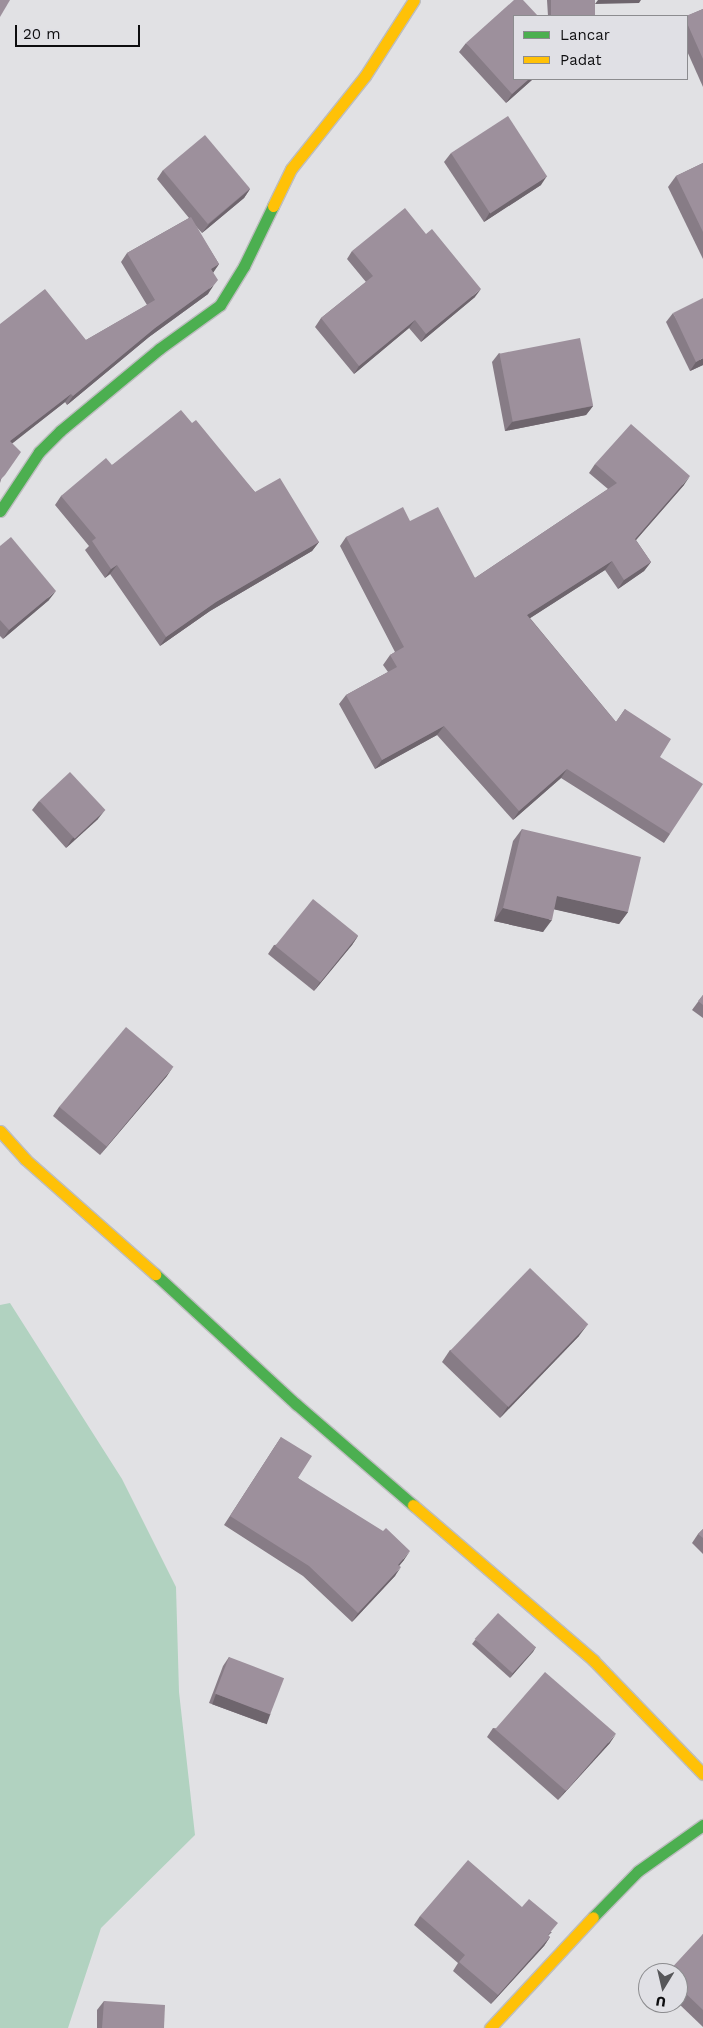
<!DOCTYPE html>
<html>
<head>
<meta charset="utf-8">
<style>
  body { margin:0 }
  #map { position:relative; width:703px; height:2028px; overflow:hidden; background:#e1e1e4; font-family:"Work Sans",sans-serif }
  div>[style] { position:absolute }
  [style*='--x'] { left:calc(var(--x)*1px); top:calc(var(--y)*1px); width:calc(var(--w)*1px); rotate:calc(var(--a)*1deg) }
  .green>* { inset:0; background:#b1d2c0 }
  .roads { filter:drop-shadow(1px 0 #bdbdbf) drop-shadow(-1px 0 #bdbdbf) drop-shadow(0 1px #bdbdbf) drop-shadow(0 -1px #bdbdbf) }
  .fast>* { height:11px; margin:-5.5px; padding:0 5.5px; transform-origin:5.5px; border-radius:5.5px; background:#4caf50 }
  .slow>* { height:11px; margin:-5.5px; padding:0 5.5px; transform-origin:5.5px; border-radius:5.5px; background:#ffc107 }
  .wall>* { inset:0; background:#877c86 }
  .shaded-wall>* { inset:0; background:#6e656d; transform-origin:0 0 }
  .building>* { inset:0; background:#9d909c; transform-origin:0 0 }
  span { translate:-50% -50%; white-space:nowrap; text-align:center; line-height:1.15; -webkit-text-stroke:5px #e0e0e5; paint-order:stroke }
  .legend { position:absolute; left:513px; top:15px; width:175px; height:65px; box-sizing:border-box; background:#e0e0e5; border:1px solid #8c8c8f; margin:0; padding:6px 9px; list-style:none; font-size:15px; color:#0d0d0f }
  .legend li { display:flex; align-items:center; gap:10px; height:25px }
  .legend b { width:25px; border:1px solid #8c8c8f }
  .north { position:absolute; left:638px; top:1963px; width:50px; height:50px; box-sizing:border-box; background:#e0e0e5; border:1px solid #8c8c8f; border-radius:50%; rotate:189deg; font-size:14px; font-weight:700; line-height:20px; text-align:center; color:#0d0d0f }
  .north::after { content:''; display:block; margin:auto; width:18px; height:22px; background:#57575a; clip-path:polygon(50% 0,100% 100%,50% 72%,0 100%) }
  .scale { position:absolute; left:15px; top:25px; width:125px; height:22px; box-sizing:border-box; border:2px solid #0d0d0f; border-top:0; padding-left:6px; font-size:15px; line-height:18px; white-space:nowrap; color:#0d0d0f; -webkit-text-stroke:4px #e0e0e5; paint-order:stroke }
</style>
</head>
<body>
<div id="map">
  <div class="green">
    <div style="clip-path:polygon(10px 1303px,122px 1479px,176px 1587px,179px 1692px,195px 1835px,101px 1928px,68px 2028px,0 2028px,0 1305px)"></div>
  </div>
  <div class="roads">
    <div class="fast">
      <div style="--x:0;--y:511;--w:71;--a:-56.5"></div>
      <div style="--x:39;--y:452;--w:30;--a:-45"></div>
      <div style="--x:60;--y:431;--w:129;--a:-39.6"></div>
      <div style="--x:159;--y:349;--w:75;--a:-35.8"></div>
      <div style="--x:220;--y:305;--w:46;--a:-58.4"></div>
      <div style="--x:244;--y:266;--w:67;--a:-64.2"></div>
      <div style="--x:155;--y:1274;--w:192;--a:42.7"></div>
      <div style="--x:296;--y:1404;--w:155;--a:40.8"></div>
      <div style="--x:593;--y:1917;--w:64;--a:-45.6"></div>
      <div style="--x:638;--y:1871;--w:80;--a:-35.3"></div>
    </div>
    <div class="slow">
      <div style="--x:273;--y:206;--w:41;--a:-64.1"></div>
      <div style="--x:291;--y:169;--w:119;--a:-51.5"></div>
      <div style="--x:365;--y:76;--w:90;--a:-57.2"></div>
      <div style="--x:0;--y:1131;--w:38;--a:48"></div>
      <div style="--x:25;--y:1159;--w:174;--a:41.5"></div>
      <div style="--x:413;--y:1505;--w:238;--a:40.7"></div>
      <div style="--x:593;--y:1660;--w:158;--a:46"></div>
      <div style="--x:490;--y:2028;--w:151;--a:-47.1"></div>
    </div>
  </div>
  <div class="wall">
    <div style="clip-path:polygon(547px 0,595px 0,595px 15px,594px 16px,548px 16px)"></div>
    <div style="clip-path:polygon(703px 9px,703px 87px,687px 51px,687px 16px)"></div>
    <div style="clip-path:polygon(466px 43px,514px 79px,533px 79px,506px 103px,459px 52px)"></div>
    <div style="clip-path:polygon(451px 153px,541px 185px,484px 222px,444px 162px)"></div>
    <div style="clip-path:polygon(703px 163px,703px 259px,668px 187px,676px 176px)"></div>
    <div style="clip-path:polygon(163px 170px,250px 189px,244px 198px,202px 233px,194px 224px,219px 264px,213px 272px,208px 294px,149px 337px,67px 405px,65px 402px,12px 443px,0 483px,0 324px,86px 340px,147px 305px,121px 262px,127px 253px,189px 218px,157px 179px)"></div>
    <div style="clip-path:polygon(352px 251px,475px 297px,421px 342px,409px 328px,354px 374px,315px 327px,321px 318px,366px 282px,347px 259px)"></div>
    <div style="clip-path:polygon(673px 313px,703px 365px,690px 371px,666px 322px)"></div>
    <div style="clip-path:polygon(499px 353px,593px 406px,586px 415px,505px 431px,492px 362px)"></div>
    <div style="clip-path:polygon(192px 423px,255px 492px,319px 542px,312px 551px,210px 611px,160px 646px,110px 574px,105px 578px,85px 550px,89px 546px,55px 505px,61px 496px,112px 465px)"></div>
    <div style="clip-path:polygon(595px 464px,684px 485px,636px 540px,651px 562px,644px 571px,618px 589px,605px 570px,530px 618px,616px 722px,625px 709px,660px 757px,670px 834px,664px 843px,561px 778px,513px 820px,437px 735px,375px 769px,339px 704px,346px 695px,388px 672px,383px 665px,390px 655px,395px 652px,340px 546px,346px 537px,410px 521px,475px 578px,608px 489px,589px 473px)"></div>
    <div style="clip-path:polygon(0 546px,49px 600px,3px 639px,0 636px)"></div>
    <div style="clip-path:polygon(39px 801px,98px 819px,66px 848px,32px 810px)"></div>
    <div style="clip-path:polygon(522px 829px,628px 912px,619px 924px,554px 909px,543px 932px,494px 921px,513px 841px)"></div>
    <div style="clip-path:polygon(358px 936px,352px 945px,314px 991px,268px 954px,274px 945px)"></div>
    <div style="clip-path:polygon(703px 995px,703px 1018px,692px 1010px)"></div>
    <div style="clip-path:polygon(167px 1076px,100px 1155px,53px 1116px,59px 1107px)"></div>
    <div style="clip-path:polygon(579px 1336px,500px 1418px,442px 1362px,450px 1350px)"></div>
    <div style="clip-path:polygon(281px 1437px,298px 1478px,404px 1560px,399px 1566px,395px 1576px,352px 1622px,303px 1576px,224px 1525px)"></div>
    <div style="clip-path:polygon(703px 1529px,703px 1554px,692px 1543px,698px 1534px)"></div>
    <div style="clip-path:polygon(475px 1640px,536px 1647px,510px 1678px,472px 1644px)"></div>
    <div style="clip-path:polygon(229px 1657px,270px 1714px,263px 1723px,209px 1703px,223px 1666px)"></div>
    <div style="clip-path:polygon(493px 1728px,610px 1743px,558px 1800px,487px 1737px)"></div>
    <div style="clip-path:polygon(420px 1916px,552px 1932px,548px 1936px,550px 1937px,544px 1946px,491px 2004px,453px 1971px,458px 1963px,414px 1925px)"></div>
    <div style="clip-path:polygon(703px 1934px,703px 2027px,678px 2003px,678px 1973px)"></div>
    <div style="clip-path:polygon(104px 2001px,164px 2028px,97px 2028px,97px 2010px)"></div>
  </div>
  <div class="shaded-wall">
    <div style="clip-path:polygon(598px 0,641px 0,639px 3px,595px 4px)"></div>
    <div style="clip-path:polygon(529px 79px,533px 79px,506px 103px,512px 94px)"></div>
    <div style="clip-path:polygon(547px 176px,541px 185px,484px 222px,490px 212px)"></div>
    <div style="clip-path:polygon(250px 189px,244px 198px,202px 233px,209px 224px)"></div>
    <div style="clip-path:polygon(219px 264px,213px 273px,211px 269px)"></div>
    <div style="clip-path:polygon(214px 285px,208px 294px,149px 337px,67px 405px,73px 396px,155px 328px)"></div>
    <div style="clip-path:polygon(481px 289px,475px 297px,421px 342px,426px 334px)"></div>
    <div style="clip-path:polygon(415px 320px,409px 328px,354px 374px,359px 366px)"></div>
    <div style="clip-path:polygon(703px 358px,703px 365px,690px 371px,696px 362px)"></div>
    <div style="clip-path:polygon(71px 394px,65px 402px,4px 450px,10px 441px)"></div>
    <div style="clip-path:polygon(593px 406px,586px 415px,505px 431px,512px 422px)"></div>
    <div style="clip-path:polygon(690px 476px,684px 485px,629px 548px,635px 539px)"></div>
    <div style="clip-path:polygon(319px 542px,312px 551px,210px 611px,160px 646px,166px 637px,216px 602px)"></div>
    <div style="clip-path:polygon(612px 561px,605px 570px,521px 624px,527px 615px)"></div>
    <div style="clip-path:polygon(651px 562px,644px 571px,618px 589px,624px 580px)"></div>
    <div style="clip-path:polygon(117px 565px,110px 574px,105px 578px,111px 569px)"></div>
    <div style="clip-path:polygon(56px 591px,49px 600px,3px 639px,9px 630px)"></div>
    <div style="clip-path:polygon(444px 726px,437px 735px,375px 769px,382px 760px)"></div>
    <div style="clip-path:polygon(567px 769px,561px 778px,513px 820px,519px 811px)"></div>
    <div style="clip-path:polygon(105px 810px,98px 819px,66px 848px,72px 839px)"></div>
    <div style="clip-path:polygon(557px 896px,628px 912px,619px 924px,548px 908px)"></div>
    <div style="clip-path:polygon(503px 908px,552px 920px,543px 932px,494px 921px)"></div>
    <div style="clip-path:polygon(358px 936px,352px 945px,314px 991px,320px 982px)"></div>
    <div style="clip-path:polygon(173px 1067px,167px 1076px,100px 1155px,107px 1146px)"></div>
    <div style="clip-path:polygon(588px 1324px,579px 1336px,500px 1418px,508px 1406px)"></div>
    <div style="clip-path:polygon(410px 1551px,404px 1560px,392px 1574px,398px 1565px)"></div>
    <div style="clip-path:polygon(401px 1567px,395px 1576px,352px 1622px,358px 1613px)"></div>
    <div style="clip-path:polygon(536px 1647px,533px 1652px,510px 1678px,513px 1673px)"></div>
    <div style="left:216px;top:1694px;width:58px;height:11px;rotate:20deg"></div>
    <div style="clip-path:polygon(616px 1734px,610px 1743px,558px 1800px,565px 1791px)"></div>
    <div style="clip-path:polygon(550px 1937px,544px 1946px,491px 2004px,498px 1995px)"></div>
  </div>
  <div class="building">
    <div style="clip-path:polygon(0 0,10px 0,0 17px)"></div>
    <div style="clip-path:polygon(514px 0,523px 0,538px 16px,514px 16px,514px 79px,529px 79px,512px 94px,466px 43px)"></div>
    <div style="left:551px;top:0;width:44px;height:16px"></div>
    <div style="clip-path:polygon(703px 9px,703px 59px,687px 23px,687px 16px,686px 16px)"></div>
    <div style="left:508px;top:116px;width:72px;height:68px;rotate:57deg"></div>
    <div style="left:205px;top:135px;width:70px;height:55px;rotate:50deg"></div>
    <div style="clip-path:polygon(703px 163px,703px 232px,676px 176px)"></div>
    <div style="clip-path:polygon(405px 208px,426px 234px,432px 229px,481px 289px,426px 334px,415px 320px,359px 366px,321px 318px,373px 276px,352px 251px)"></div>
    <div style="clip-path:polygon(191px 217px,219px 264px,211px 269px,218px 280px,214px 285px,155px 328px,73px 396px,71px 394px,10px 441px,21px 452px,5px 475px,0 480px,0 324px,45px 289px,86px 340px,155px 300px,127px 253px)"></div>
    <div style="clip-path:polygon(703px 298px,703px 358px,696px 362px,673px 313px)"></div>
    <div style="left:580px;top:338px;width:69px;height:82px;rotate:79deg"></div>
    <div style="clip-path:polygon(181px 410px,192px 423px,196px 420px,255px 492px,280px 478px,319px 542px,216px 602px,166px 637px,117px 565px,111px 569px,92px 541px,96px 538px,61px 496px,106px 458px,112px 465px)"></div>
    <div style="clip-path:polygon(631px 424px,690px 476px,635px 539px,651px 562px,624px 580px,612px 561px,527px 615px,616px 722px,625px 709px,671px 739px,660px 757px,703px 784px,670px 834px,567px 769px,519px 811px,444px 726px,382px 760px,346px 695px,397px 667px,390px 655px,404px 647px,346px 537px,403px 507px,410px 521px,438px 507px,475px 578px,617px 483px,595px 464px)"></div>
    <div style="clip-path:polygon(11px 537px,56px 591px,9px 630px,0 620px,0 546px)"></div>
    <div style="left:70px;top:772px;width:52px;height:42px;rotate:47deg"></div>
    <div style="clip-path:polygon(522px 829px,641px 857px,628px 912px,557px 896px,552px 920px,503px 908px)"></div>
    <div style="left:313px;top:899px;width:58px;height:60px;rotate:39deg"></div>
    <div style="clip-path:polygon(703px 995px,703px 1005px,698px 1001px)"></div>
    <div style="left:126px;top:1027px;width:62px;height:104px;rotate:40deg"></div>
    <div style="left:530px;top:1268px;width:81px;height:115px;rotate:44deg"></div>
    <div style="clip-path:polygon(281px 1437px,312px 1456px,298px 1478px,383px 1531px,386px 1528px,410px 1551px,398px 1565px,401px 1567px,358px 1613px,309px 1566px,230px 1516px)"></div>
    <div style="clip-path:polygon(703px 1529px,703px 1538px,698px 1534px)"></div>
    <div style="left:498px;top:1613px;width:51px;height:35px;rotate:42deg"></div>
    <div style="left:229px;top:1657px;width:59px;height:39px;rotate:21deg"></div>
    <div style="left:545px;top:1672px;width:94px;height:76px;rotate:41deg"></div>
    <div style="clip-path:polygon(468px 1860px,522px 1907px,529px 1899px,558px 1923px,548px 1935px,550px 1937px,498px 1995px,459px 1962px,465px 1955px,420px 1916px)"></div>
    <div style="clip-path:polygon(703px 1934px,703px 2010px,678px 1986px,678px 1973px,667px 1973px)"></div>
    <div style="clip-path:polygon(104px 2001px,165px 2005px,164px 2028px,102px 2028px)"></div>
  </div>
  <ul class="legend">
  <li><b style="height:6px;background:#4caf50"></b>Lancar</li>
  <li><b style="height:6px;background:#ffc107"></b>Padat</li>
  </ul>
  <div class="north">U</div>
  <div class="scale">20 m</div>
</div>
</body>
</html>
